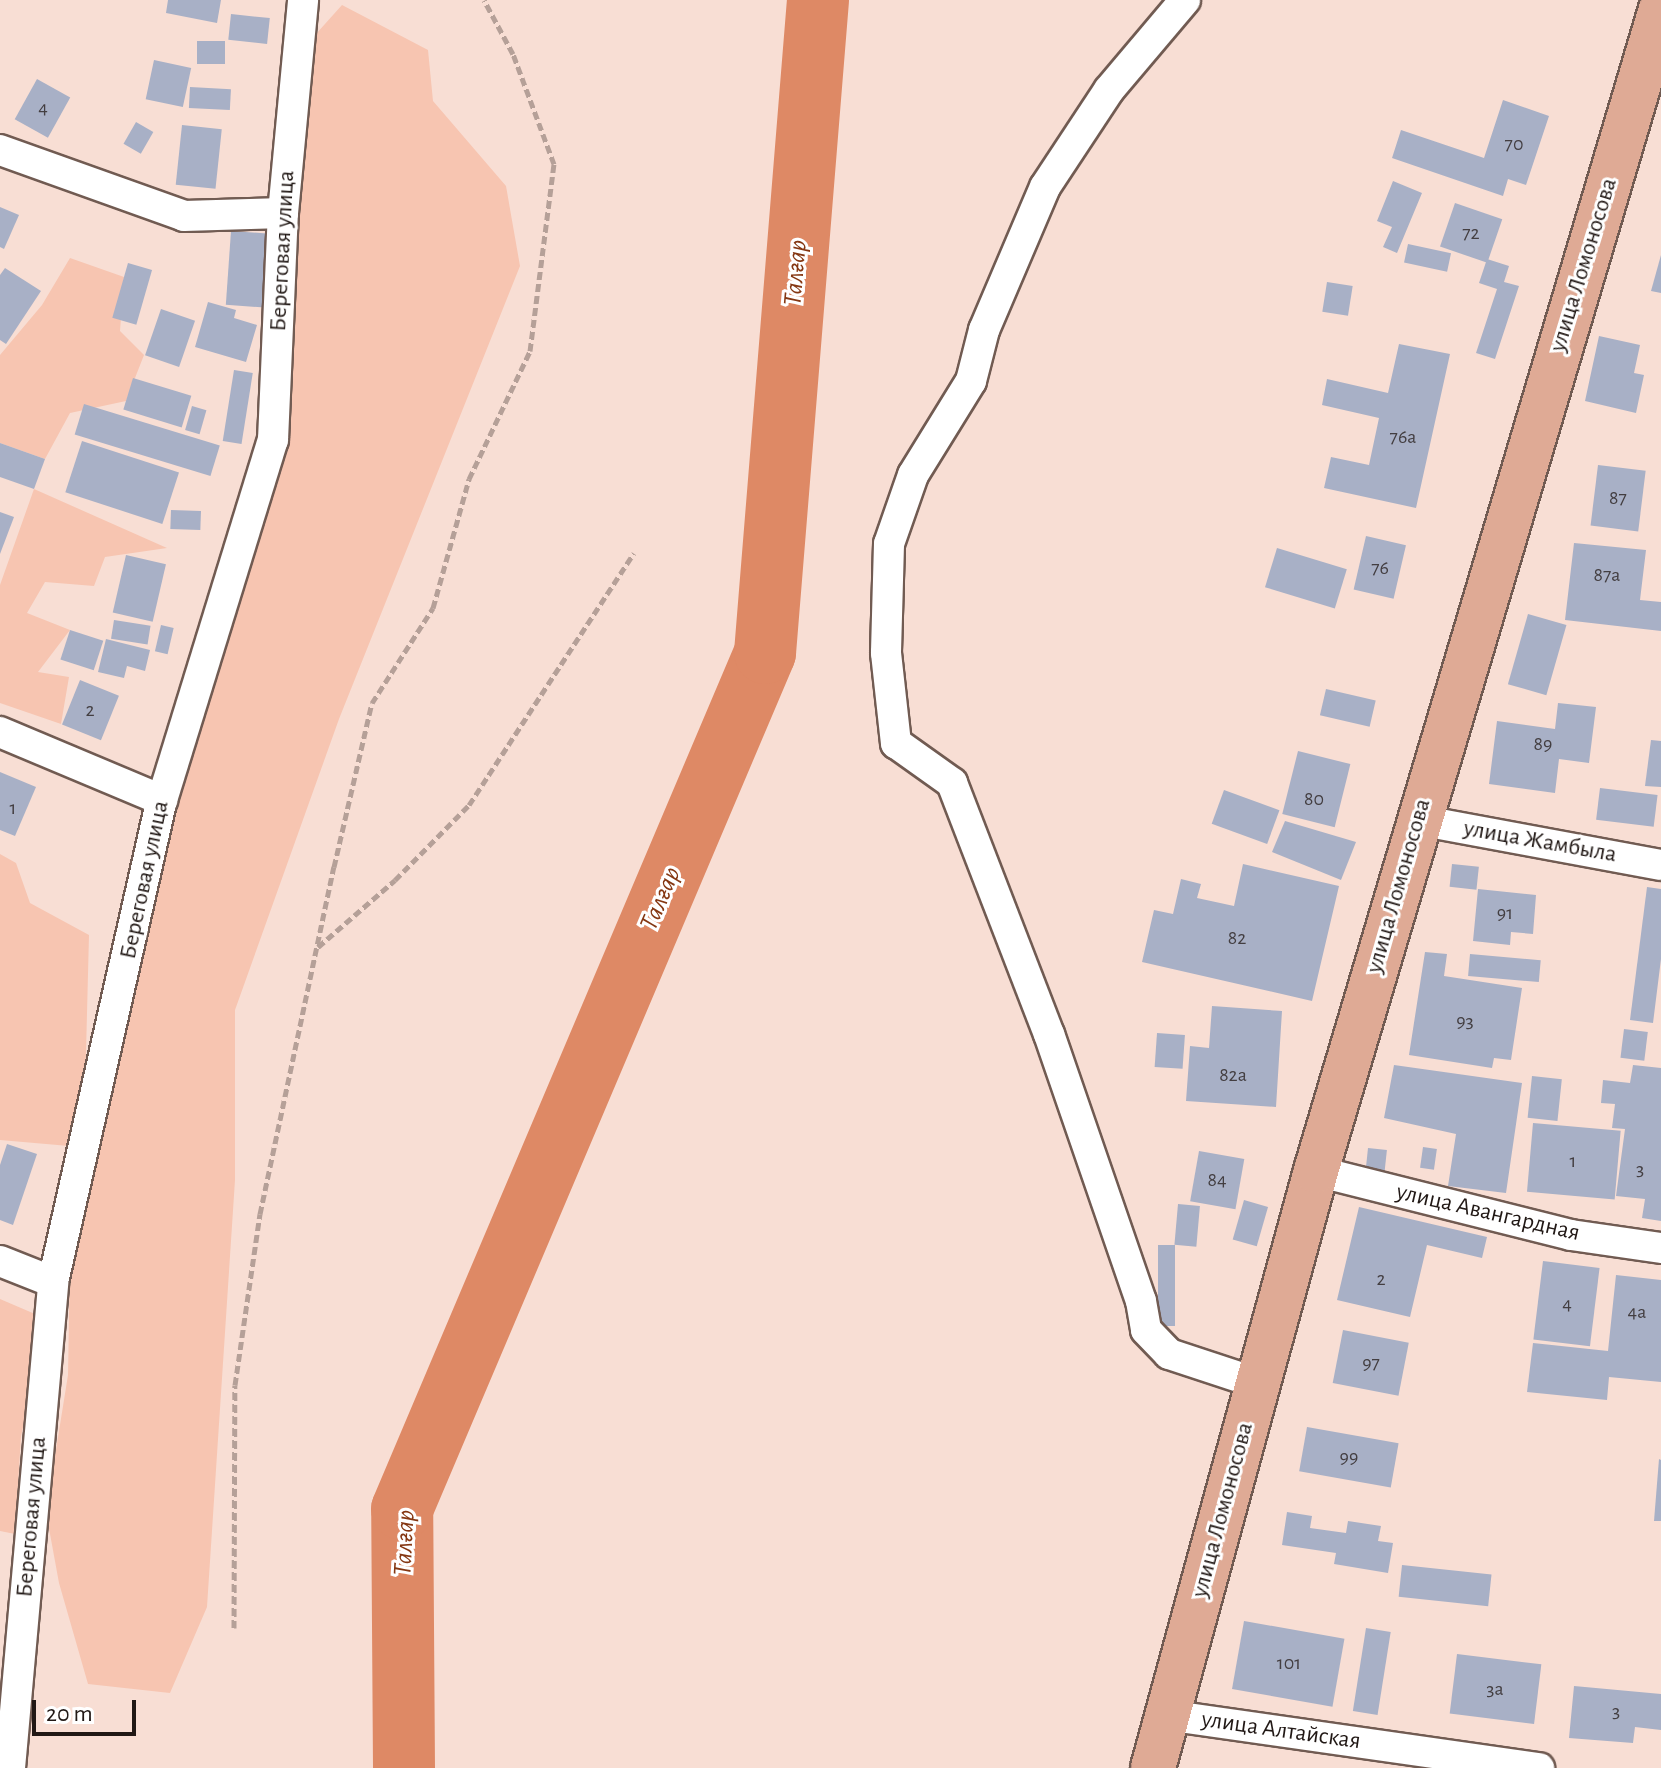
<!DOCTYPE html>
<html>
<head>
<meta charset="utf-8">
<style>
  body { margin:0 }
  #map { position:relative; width:1661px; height:1768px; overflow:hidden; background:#f8ded4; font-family:"Alegreya Sans",sans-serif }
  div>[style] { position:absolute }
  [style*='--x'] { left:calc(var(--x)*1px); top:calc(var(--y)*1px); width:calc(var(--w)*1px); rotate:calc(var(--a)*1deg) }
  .green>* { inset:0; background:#f7c5b1 }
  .river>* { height:62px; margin:-31px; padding:0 31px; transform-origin:31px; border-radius:31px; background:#de8965 }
  .building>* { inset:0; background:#a8b0c6; transform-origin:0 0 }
  .path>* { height:5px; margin-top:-2.5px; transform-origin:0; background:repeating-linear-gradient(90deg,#b5a098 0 8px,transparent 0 12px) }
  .roads { filter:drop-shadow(2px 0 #715b52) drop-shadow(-2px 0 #715b52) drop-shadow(0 2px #715b52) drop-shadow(0 -2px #715b52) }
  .street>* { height:30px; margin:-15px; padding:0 15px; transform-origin:15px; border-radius:15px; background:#fff }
  .primary>* { height:44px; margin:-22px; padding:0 22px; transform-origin:22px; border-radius:22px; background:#dfaa95 }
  span { translate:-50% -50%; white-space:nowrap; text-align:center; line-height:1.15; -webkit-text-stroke:6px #fff; paint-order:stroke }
  .number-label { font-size:20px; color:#433e41 }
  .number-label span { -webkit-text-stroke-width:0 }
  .street-label { font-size:24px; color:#211815 }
  .water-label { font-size:26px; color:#853712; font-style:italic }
  .scale { position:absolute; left:32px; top:1700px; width:104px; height:36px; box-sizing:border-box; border:4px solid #211815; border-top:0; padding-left:10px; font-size:24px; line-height:28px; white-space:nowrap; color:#211815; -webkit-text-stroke:6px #fff; paint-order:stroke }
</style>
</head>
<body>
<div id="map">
  <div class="green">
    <div style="clip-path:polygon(342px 5px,428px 50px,433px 101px,506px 186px,520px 266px,339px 719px,235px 1010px,235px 1180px,207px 1607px,170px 1693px,88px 1684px,59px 1583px,46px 1512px,68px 1375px,71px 1203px,210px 646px,290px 410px,301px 163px,298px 54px)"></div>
    <div style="clip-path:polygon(70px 258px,124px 277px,120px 331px,144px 355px,126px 401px,70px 413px,45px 459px,0 443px,0 355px,42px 305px)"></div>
    <div style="clip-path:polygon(34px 489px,167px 548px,105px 557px,94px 586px,45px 582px,27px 613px,70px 630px,38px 672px,69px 677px,61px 724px,0 703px,0 585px)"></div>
    <div style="clip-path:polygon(0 854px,16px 863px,30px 903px,89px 935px,85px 1092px,69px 1146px,0 1140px)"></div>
    <div style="clip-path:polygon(0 1299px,49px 1320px,21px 1436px,15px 1534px,0 1531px)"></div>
  </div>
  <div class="river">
    <div style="--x:404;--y:1768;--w:259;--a:-90.4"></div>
    <div style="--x:402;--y:1509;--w:930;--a:-67.02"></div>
    <div style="--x:765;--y:653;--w:655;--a:-85.36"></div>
  </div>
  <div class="building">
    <div style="clip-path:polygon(168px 0,221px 0,217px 23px,166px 13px)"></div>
    <div style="left:231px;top:14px;width:39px;height:26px;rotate:6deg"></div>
    <div style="left:197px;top:41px;width:28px;height:23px"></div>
    <div style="left:154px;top:60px;width:38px;height:40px;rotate:12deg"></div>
    <div style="left:37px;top:79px;width:38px;height:46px;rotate:29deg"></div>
    <div style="left:190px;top:87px;width:41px;height:21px;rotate:3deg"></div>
    <div style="clip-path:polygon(1503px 100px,1549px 116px,1526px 185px,1508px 179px,1503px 196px,1392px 158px,1401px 130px,1484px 158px)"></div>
    <div style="left:136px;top:122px;width:20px;height:25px;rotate:30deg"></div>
    <div style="left:182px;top:125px;width:40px;height:60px;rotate:6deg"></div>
    <div style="clip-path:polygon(1393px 181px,1422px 193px,1397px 253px,1383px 247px,1392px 227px,1377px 221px)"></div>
    <div style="left:1455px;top:203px;width:50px;height:46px;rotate:19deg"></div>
    <div style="clip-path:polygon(0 207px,19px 215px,4px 249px,0 247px)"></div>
    <div style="left:231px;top:231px;width:39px;height:74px;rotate:4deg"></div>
    <div style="left:1408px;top:244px;width:44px;height:19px;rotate:12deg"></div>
    <div style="clip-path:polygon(1661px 255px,1661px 293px,1651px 291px)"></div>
    <div style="clip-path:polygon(1487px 259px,1509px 266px,1504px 282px,1519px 286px,1495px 359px,1476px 353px,1497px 289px,1479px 283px)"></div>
    <div style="left:128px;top:263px;width:25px;height:57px;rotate:16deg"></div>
    <div style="clip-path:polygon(5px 268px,41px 291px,6px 344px,0 340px,0 275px)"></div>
    <div style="left:1327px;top:282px;width:26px;height:30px;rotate:9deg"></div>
    <div style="clip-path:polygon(208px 302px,236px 310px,234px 318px,257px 325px,246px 362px,195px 347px)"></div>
    <div style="left:161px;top:309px;width:36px;height:49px;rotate:19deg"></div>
    <div style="clip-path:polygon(1599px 336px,1640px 345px,1634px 373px,1644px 375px,1636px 413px,1585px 401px)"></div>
    <div style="clip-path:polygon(1399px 344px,1450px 354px,1416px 508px,1324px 488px,1331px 457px,1369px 465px,1379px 418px,1322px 405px,1327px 379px,1388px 393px)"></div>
    <div style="left:234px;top:370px;width:19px;height:72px;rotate:9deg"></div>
    <div style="left:133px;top:378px;width:61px;height:33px;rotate:17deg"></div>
    <div style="left:84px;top:404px;width:142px;height:32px;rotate:17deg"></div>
    <div style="left:192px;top:406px;width:15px;height:25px;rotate:16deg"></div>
    <div style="left:82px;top:441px;width:102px;height:54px;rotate:18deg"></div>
    <div style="clip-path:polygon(0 443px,45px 459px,34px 489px,0 477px)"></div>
    <div style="left:1598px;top:465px;width:48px;height:61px;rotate:7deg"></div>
    <div style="left:171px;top:510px;width:30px;height:19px;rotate:2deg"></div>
    <div style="clip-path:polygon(0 512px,14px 517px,0 554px)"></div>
    <div style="left:1366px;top:536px;width:41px;height:55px;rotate:13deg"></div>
    <div style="clip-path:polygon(1574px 543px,1646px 550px,1640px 600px,1661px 602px,1661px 631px,1565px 620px)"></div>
    <div style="left:1277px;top:548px;width:73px;height:41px;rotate:17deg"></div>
    <div style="left:126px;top:555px;width:41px;height:59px;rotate:13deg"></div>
    <div style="left:1528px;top:614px;width:40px;height:73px;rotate:16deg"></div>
    <div style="left:114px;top:620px;width:37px;height:19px;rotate:9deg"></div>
    <div style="left:161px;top:625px;width:13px;height:27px;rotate:13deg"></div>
    <div style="left:70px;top:630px;width:35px;height:31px;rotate:18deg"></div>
    <div style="clip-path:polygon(106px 639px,150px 650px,145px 671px,127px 666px,124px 678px,98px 672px)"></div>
    <div style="left:80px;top:680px;width:42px;height:48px;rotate:22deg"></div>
    <div style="left:1326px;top:689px;width:51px;height:27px;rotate:13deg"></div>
    <div style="clip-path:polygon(1558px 703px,1596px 707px,1589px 763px,1559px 759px,1555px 793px,1489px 784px,1497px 721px,1555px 729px)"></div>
    <div style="clip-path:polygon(1651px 740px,1661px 741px,1661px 787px,1645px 786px)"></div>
    <div style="left:1298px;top:751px;width:54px;height:65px;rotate:14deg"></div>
    <div style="clip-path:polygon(0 772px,36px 787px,15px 836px,0 830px)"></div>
    <div style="left:1600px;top:788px;width:58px;height:32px;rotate:7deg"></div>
    <div style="left:1224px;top:790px;width:59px;height:36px;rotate:20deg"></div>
    <div style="clip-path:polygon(1285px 821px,1356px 842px,1341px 880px,1272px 852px)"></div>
    <div style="clip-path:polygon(1243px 864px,1339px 886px,1312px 1001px,1142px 962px,1154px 910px,1173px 914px,1181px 879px,1201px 884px,1197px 898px,1234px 906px)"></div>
    <div style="left:1452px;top:864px;width:27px;height:23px;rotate:6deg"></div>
    <div style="clip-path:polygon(1647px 887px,1661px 889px,1661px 959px,1653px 1023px,1630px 1020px)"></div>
    <div style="clip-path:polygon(1478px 889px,1536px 895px,1533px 934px,1511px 932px,1510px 945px,1473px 941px)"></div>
    <div style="clip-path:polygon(1425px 952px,1447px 954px,1444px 976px,1522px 988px,1511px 1060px,1494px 1058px,1492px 1068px,1409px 1055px)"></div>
    <div style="left:1470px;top:954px;width:71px;height:22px;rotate:5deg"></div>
    <div style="clip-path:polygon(1212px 1006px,1282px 1011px,1276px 1107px,1186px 1101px,1190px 1046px,1209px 1048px)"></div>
    <div style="left:1624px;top:1029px;width:24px;height:29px;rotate:7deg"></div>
    <div style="left:1157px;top:1033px;width:28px;height:34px;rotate:4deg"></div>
    <div style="clip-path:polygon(1394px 1065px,1522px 1083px,1506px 1193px,1448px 1186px,1456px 1134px,1384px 1118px)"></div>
    <div style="clip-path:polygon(1633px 1065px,1661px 1068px,1661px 1221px,1642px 1218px,1645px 1199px,1616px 1196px,1625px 1129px,1612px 1128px,1615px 1104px,1601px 1103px,1603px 1080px,1630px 1083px)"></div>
    <div style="left:1532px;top:1076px;width:30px;height:42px;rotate:6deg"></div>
    <div style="left:1533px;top:1123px;width:88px;height:69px;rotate:5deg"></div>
    <div style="clip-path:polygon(7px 1144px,37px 1154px,13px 1225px,0 1220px,0 1165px)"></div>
    <div style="left:1423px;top:1147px;width:14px;height:21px;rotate:8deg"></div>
    <div style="left:1368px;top:1148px;width:19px;height:22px;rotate:6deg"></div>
    <div style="left:1199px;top:1151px;width:46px;height:51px;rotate:10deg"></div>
    <div style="left:1244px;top:1200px;width:25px;height:41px;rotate:16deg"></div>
    <div style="left:1178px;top:1204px;width:22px;height:41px;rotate:5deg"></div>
    <div style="clip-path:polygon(1359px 1207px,1487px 1237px,1482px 1258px,1427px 1245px,1410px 1317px,1337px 1300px)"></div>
    <div style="left:1158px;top:1245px;width:17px;height:81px"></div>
    <div style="left:1543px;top:1261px;width:57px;height:79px;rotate:7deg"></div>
    <div style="clip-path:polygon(1616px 1275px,1661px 1280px,1661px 1382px,1609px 1377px,1607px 1400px,1527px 1392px,1533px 1343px,1608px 1351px)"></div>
    <div style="left:1343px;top:1330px;width:67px;height:54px;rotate:11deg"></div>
    <div style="left:1307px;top:1427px;width:93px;height:45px;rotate:10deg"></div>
    <div style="clip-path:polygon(1659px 1459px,1661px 1460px,1661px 1521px,1654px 1521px)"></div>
    <div style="clip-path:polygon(1287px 1512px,1312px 1516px,1310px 1528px,1346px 1533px,1348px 1521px,1381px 1526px,1378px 1541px,1393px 1543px,1388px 1573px,1334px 1564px,1336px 1553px,1282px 1545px)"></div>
    <div style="left:1402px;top:1565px;width:90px;height:32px;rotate:6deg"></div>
    <div style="left:1244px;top:1621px;width:102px;height:69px;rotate:10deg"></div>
    <div style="left:1366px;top:1628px;width:25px;height:84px;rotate:9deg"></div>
    <div style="left:1457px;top:1654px;width:85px;height:60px;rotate:7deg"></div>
    <div style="clip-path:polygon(1574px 1686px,1661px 1694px,1661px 1730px,1635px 1727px,1633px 1743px,1569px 1738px)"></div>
  </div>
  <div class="path">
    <div style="--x:318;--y:947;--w:102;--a:-41"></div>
    <div style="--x:395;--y:880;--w:105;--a:-45.4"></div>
    <div style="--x:469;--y:805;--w:301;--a:-56.8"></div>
    <div style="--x:234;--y:1628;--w:243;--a:-89.8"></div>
    <div style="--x:235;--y:1385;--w:173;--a:-81.7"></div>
    <div style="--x:260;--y:1214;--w:355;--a:-78"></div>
    <div style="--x:334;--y:867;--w:168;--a:-77"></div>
    <div style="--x:372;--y:703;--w:113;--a:-57.3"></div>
    <div style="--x:433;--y:608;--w:134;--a:-74.4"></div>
    <div style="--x:469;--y:479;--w:142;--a:-64.5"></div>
    <div style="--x:530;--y:351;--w:189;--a:-82.7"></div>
    <div style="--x:554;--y:164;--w:117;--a:-110.4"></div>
    <div style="--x:513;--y:54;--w:61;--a:-118.2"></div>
  </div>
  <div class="roads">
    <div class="street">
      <div style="--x:1185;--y:0;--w:118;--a:130.2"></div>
      <div style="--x:1109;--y:90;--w:116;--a:123.4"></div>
      <div style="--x:1045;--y:187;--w:155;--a:113.1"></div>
      <div style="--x:984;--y:330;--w:53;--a:104.3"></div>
      <div style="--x:971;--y:381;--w:110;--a:121.7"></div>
      <div style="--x:913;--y:475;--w:73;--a:109.2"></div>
      <div style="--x:889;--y:544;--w:109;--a:91.6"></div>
      <div style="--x:886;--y:653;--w:91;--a:83.7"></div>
      <div style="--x:896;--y:743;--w:69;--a:35.5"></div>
      <div style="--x:952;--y:783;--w:269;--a:68.9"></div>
      <div style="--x:1049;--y:1034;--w:282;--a:71"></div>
      <div style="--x:1141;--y:1301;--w:29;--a:80"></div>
      <div style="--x:1146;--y:1330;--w:33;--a:46"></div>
      <div style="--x:1169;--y:1354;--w:93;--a:18.2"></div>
      <div style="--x:0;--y:150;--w:195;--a:19.7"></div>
      <div style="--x:184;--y:216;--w:99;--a:-1.7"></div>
      <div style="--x:0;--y:732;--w:176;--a:22.8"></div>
      <div style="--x:1418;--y:820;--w:247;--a:10.5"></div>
      <div style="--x:1316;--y:1171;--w:263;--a:14.1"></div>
      <div style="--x:1571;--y:1235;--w:91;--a:8.2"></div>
      <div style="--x:0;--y:1261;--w:57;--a:21.6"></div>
      <div style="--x:1166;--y:1715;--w:377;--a:8.1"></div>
      <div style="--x:10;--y:1768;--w:488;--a:-84.9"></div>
      <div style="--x:53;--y:1282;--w:494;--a:-77.3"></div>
      <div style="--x:162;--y:800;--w:377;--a:-72.9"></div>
      <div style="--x:273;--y:440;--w:227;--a:-87.5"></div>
      <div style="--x:283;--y:213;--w:214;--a:-84.6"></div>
    </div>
    <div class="primary">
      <div style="--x:1153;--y:1768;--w:619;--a:-74.73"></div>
      <div style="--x:1316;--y:1171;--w:1212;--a:-73.46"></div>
    </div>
  </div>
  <div class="number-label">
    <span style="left:43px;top:108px">4</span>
    <span style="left:1514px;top:144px">70</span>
    <span style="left:1471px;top:233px">72</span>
    <span style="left:1403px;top:437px">76а</span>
    <span style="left:1618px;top:498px">87</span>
    <span style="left:1380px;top:568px">76</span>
    <span style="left:1607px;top:575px">87а</span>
    <span style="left:90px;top:710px">2</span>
    <span style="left:1543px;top:744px">89</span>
    <span style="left:1314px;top:799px">80</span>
    <span style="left:13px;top:808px">1</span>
    <span style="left:1505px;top:913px">91</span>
    <span style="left:1237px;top:938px">82</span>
    <span style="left:1465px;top:1021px">93</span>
    <span style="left:1233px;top:1075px">82а</span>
    <span style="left:1573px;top:1161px">1</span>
    <span style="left:1640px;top:1169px">3</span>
    <span style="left:1217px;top:1180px">84</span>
    <span style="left:1381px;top:1279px">2</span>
    <span style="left:1567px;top:1304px">4</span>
    <span style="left:1637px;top:1312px">4а</span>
    <span style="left:1371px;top:1363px">97</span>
    <span style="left:1349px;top:1457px">99</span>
    <span style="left:1289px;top:1663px">101</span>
    <span style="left:1495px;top:1689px">3а</span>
    <span style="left:1616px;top:1711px">3</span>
  </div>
  <div class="street-label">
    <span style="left:283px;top:251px;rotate:-87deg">Береговая улица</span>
    <span style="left:1584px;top:265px;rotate:-73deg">улица Ломоносова</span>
    <span style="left:1540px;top:842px;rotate:10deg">улица Жамбыла</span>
    <span style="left:145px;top:880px;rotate:-78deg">Береговая улица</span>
    <span style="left:1399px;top:886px;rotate:-74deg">улица Ломоносова</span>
    <span style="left:1488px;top:1213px;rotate:13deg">улица Авангардная</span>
    <span style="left:1223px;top:1510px;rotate:-75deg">улица Ломоносова</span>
    <span style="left:32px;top:1517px;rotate:-85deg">Береговая улица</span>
    <span style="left:1281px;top:1731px;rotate:8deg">улица Алтайская</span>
  </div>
  <div class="water-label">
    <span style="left:796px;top:273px;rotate:-85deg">Талғар</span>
    <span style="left:661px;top:899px;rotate:-67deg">Талғар</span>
    <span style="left:405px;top:1543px;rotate:-87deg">Талғар</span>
  </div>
  <div class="scale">20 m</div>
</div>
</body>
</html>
